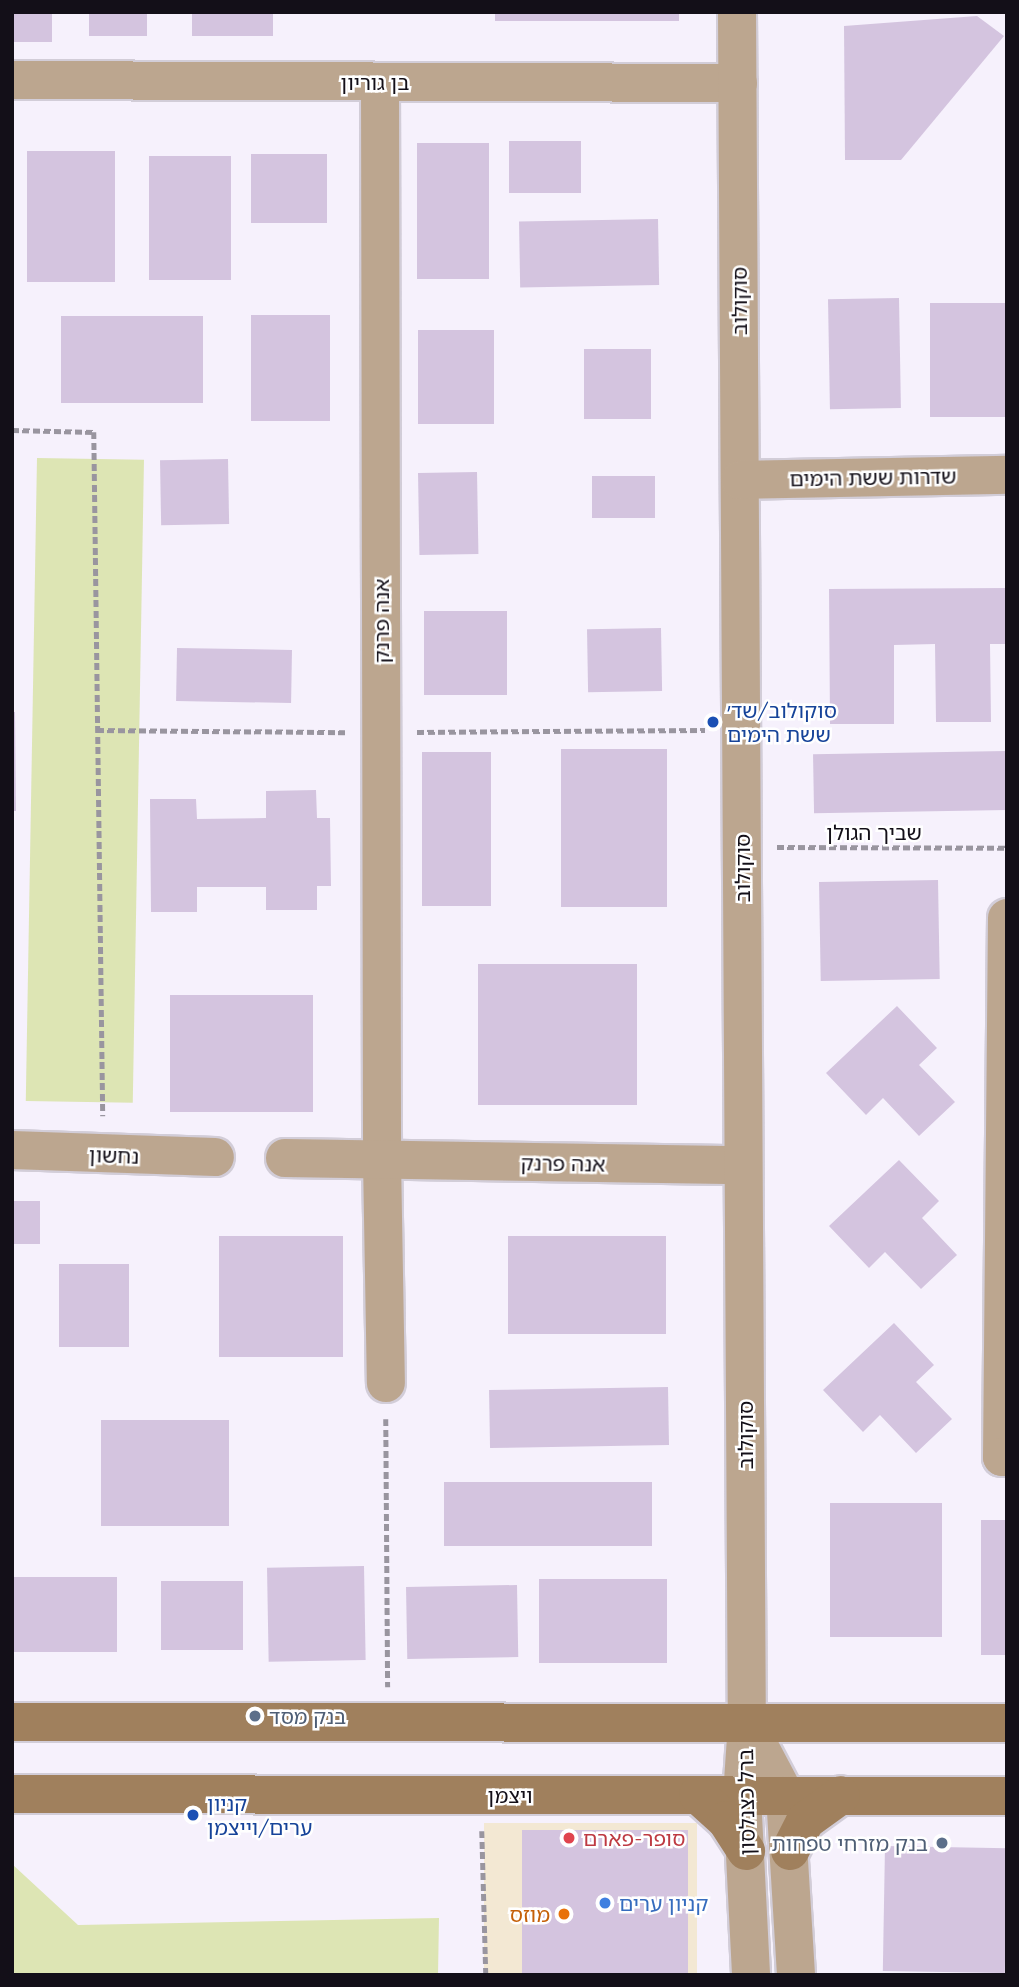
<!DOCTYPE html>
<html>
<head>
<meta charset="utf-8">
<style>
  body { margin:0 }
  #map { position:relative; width:1019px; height:1987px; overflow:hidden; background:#f6f1fc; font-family:Quicksand,"Noto Sans Hebrew",sans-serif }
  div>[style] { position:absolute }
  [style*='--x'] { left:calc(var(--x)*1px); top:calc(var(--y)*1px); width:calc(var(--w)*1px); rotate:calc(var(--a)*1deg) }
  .commercial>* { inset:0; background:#f3e8d3; transform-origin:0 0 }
  .green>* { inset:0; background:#dde5b4; transform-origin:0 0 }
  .building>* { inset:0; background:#d4c4df; transform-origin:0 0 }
  .path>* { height:4.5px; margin-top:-2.25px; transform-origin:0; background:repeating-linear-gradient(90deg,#99959f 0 7px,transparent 0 10.5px) }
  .roads { filter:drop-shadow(2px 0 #d2cdd8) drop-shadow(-2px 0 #d2cdd8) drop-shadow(0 2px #d2cdd8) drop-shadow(0 -2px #d2cdd8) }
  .minor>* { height:38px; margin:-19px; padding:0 19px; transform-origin:19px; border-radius:19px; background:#bca68f }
  .tertiary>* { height:38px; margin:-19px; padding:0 19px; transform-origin:19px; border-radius:19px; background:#bca68f }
  .secondary>* { height:38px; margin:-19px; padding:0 19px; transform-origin:19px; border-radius:19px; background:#a0805d }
  .dots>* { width:19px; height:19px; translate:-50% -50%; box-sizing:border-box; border:4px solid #fff; border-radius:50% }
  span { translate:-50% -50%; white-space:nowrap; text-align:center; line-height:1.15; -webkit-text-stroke:5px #fff; paint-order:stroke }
  .street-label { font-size:21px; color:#130f18 }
  .transit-label { font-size:21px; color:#164399 }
  .left { translate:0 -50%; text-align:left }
  .service-label { font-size:21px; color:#4e5e75 }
  .right { translate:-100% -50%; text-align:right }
  .health-label { font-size:21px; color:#be3a42 }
  .shop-label { font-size:21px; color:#366cbe }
  .food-label { font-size:21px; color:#c56008 }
  .frame { position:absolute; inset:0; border:14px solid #130f18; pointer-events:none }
</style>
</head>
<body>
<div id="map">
  <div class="commercial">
    <div style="left:697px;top:1823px;width:152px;height:213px;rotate:90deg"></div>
  </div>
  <div class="green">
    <div style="left:37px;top:458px;width:107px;height:643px;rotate:1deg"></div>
    <div style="clip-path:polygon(12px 1864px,78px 1925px,439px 1918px,438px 1975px,12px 1975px)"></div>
  </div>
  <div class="building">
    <div style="left:12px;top:12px;width:40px;height:30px"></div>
    <div style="left:89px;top:12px;width:58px;height:24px"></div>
    <div style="left:192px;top:12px;width:81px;height:24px"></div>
    <div style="left:495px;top:12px;width:184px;height:9px"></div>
    <div style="clip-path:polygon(977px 16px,1004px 36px,901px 160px,845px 160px,844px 26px)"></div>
    <div style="left:581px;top:141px;width:52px;height:72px;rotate:90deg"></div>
    <div style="left:489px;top:143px;width:136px;height:72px;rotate:90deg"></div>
    <div style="left:27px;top:151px;width:88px;height:131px"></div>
    <div style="left:251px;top:154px;width:76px;height:69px"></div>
    <div style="left:149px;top:156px;width:82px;height:124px"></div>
    <div style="left:658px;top:219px;width:66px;height:139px;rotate:89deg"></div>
    <div style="left:899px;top:298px;width:110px;height:71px;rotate:89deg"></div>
    <div style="left:1007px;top:303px;width:114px;height:77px;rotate:90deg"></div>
    <div style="left:330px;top:315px;width:106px;height:79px;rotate:90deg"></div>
    <div style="left:203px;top:316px;width:87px;height:142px;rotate:90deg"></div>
    <div style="left:494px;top:330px;width:94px;height:76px;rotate:90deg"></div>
    <div style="left:584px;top:349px;width:67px;height:70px"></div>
    <div style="left:228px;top:459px;width:65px;height:68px;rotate:89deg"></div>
    <div style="left:477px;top:472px;width:82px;height:59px;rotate:89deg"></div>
    <div style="left:592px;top:476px;width:63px;height:42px"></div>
    <div style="clip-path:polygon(1007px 588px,1007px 644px,990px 644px,991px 722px,936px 722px,935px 644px,894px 645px,894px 724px,830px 724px,829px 589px)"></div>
    <div style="left:507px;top:611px;width:84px;height:83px;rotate:90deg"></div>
    <div style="left:661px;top:628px;width:63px;height:74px;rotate:89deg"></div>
    <div style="left:292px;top:650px;width:53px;height:115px;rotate:91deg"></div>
    <div style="clip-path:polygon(12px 712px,15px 712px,16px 811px,12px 811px)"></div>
    <div style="left:667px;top:749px;width:158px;height:106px;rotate:90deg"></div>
    <div style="left:1006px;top:751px;width:59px;height:193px;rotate:89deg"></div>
    <div style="left:422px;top:752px;width:69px;height:154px"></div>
    <div style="clip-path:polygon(316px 790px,317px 818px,330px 818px,331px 886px,317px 886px,317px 910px,266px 910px,266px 887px,197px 887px,197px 912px,151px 912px,150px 799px,196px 799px,197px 819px,266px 818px,266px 791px)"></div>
    <div style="left:938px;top:880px;width:99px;height:119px;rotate:89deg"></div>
    <div style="left:637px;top:964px;width:141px;height:159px;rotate:90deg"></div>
    <div style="left:170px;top:995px;width:143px;height:117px"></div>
    <div style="clip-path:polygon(897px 1006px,937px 1048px,919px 1065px,955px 1102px,919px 1136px,883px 1098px,866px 1115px,826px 1073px)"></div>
    <div style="clip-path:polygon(899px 1160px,939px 1201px,922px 1218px,957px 1255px,921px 1289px,885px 1252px,869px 1268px,829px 1226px)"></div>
    <div style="left:12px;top:1201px;width:28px;height:43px"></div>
    <div style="left:343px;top:1236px;width:121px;height:124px;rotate:90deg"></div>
    <div style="left:666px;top:1236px;width:98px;height:158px;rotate:90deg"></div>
    <div style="left:59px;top:1264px;width:70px;height:83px"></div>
    <div style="clip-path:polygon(894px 1323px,934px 1365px,916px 1382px,952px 1419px,916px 1453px,880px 1415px,863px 1432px,823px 1390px)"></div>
    <div style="left:668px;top:1387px;width:58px;height:179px;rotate:89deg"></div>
    <div style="left:229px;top:1420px;width:106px;height:128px;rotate:90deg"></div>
    <div style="left:652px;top:1482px;width:64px;height:208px;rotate:90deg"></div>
    <div style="left:942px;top:1503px;width:134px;height:112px;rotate:90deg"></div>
    <div style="left:981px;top:1520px;width:26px;height:135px"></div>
    <div style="left:364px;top:1566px;width:94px;height:97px;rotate:89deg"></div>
    <div style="left:12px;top:1577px;width:105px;height:75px"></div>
    <div style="left:667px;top:1579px;width:84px;height:128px;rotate:90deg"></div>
    <div style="left:161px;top:1581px;width:82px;height:69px"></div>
    <div style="left:517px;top:1585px;width:72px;height:111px;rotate:89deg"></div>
    <div style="left:688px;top:1830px;width:145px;height:166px;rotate:90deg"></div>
    <div style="left:885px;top:1846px;width:122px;height:125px;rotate:1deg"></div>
  </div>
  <div class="path">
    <div style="--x:12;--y:430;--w:82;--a:1.4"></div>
    <div style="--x:94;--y:432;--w:684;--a:89.25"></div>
    <div style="--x:97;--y:730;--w:248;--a:0.5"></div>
    <div style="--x:417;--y:732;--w:288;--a:-0.4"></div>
    <div style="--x:777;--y:847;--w:230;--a:0.2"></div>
    <div style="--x:386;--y:1419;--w:268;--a:89.6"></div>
    <div style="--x:482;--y:1831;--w:144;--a:88.4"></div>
  </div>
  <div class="roads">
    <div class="minor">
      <div style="--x:12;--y:80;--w:726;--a:0.24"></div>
      <div style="--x:380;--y:82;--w:1078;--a:89.89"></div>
      <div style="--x:382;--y:1160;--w:223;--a:89"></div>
      <div style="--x:1007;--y:918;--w:539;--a:90.53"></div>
      <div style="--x:1002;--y:1457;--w:5;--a:0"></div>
      <div style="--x:12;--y:1150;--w:203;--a:2"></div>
      <div style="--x:285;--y:1158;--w:458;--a:0.9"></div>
    </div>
    <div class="tertiary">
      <div style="--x:737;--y:12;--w:1711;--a:89.67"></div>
      <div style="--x:747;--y:1723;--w:73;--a:93.9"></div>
      <div style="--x:742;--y:1796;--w:179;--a:87.1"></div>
      <div style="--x:740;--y:480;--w:267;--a:-1.1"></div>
      <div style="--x:747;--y:1723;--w:81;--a:62.2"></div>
      <div style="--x:785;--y:1795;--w:180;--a:86.5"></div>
    </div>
    <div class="secondary">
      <div style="--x:12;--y:1722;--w:995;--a:0.06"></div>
      <div style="--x:12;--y:1794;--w:995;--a:0.12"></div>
      <div style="--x:698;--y:1795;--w:38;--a:42"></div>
      <div style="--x:726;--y:1820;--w:37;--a:57"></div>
      <div style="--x:790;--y:1851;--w:34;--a:-63"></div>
      <div style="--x:805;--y:1821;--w:44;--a:-35.8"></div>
    </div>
  </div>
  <div class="dots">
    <div style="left:713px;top:722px;background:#1a4fb4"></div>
    <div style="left:255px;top:1716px;background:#5c6f8a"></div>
    <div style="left:193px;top:1815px;background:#1a4fb4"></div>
    <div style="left:569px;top:1838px;background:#e0444e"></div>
    <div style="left:942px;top:1843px;background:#5c6f8a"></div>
    <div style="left:605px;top:1903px;background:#3f7fe0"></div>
    <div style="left:564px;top:1914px;background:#e8710a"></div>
  </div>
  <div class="street-label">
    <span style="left:375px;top:82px">בן גוריון</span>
    <span style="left:739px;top:301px;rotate:-90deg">סוקולוב</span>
    <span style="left:873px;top:477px;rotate:-1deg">שדרות ששת הימים</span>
    <span style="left:381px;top:621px;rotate:-90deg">אנה פרנק</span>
    <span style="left:874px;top:832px">שביך הגולן</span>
    <span style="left:742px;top:868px;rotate:-90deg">סוקולוב</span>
    <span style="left:114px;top:1155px;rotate:2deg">נחשון</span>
    <span style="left:563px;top:1163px;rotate:1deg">אנה פרנק</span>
    <span style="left:745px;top:1435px;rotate:-90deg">סוקולוב</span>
    <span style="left:510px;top:1795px">ויצמן</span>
    <span style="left:746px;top:1802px;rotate:-91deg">ברל כצנלסון</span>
  </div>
  <div class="transit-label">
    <span class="left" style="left:727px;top:722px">סוקולוב/שד׳<br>ששת הימים</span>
    <span class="left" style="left:207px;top:1815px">קניון<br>ערים/וייצמן</span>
  </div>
  <div class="service-label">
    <span class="left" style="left:269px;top:1716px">בנק מסד</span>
    <span class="right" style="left:928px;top:1843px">בנק מזרחי טפחות</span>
  </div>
  <div class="health-label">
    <span class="left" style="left:583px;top:1838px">סופר-פארם</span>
  </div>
  <div class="shop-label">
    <span class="left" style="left:619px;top:1903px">קניון ערים</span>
  </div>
  <div class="food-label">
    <span class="right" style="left:550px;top:1914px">מוזס</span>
  </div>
  <div class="frame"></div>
</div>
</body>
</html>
